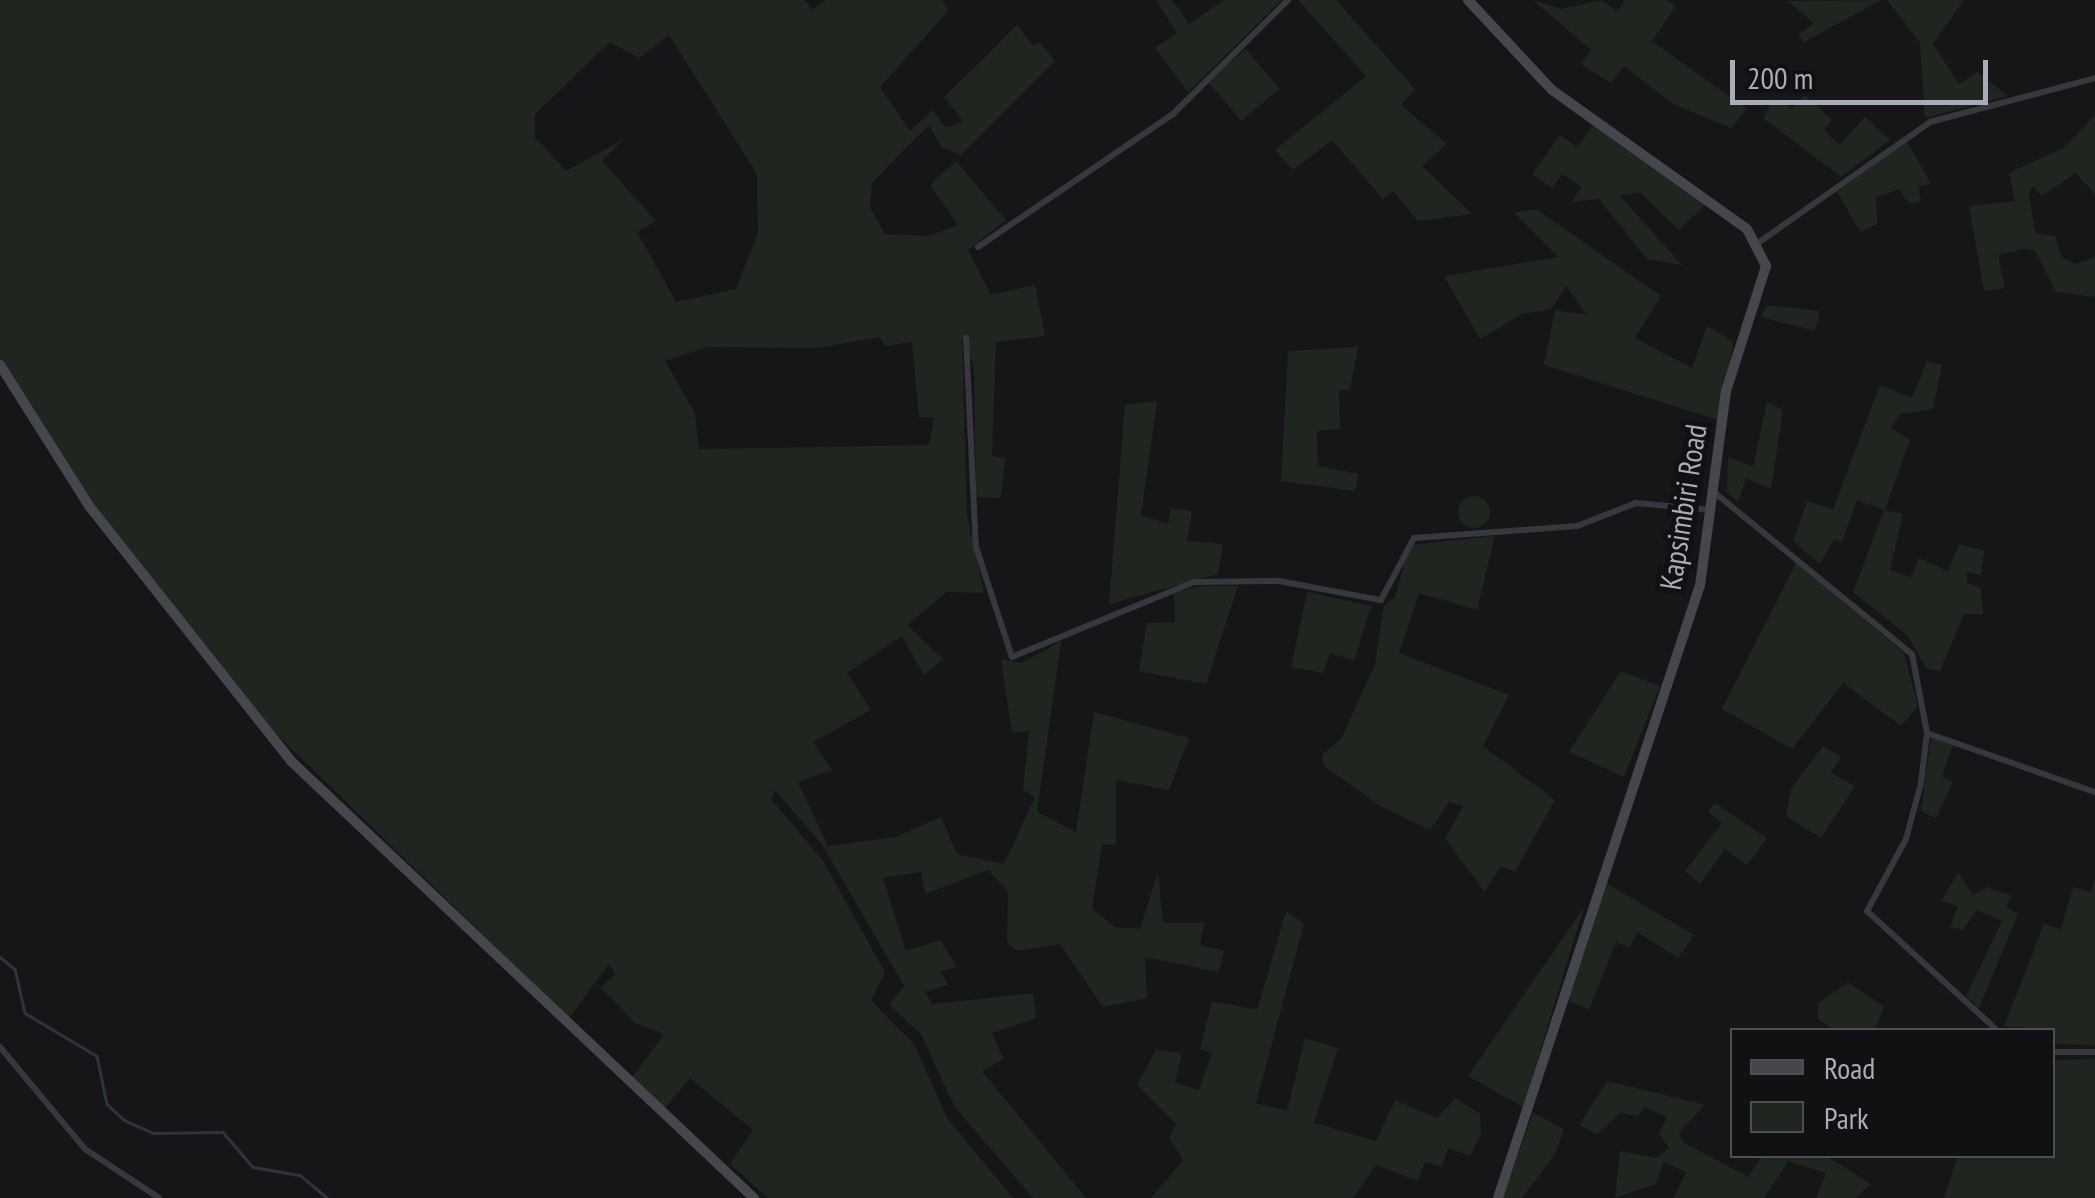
<!DOCTYPE html>
<html>
<head>
<meta charset="utf-8">
<style>
  body { margin:0 }
  #map { position:relative; width:2095px; height:1198px; overflow:hidden; background:#161618; font-family:"PT Sans Narrow",sans-serif }
  div>[style] { position:absolute }
  [style*='--x'] { left:calc(var(--x)*1px); top:calc(var(--y)*1px); width:calc(var(--w)*1px); rotate:calc(var(--a)*1deg) }
  .green>* { inset:0; background:#1e261f; transform-origin:0 0 }
  .round { border-radius:50% }
  .stream>* { height:2.5px; margin:-1.25px; padding:0 1.25px; transform-origin:1.25px; border-radius:1.25px; background:#2c353c }
  .street>* { height:6px; margin:-3px; padding:0 3px; transform-origin:3px; border-radius:3px; background:#37383d }
  .secondary>* { height:10px; margin:-5px; padding:0 5px; transform-origin:5px; border-radius:5px; background:#45474d }
  span { translate:-50% -50%; white-space:nowrap; text-align:center; line-height:1.15; -webkit-text-stroke:10px #111113; paint-order:stroke }
  .street-label { font-size:30px; color:#a8adb8 }
  .legend { position:absolute; left:1730px; top:1028px; width:325px; height:130px; box-sizing:border-box; background:#111113; border:2px solid #4d4f55; margin:0; padding:12px 18px; list-style:none; font-size:30px; color:#a8adb8 }
  .legend li { display:flex; align-items:center; gap:20px; height:50px }
  .legend b { width:50px; border:2px solid #4d4f55 }
  .scale { position:absolute; left:1730px; top:60px; width:258px; height:45px; box-sizing:border-box; border:5px solid #a8adb8; border-top:0; padding-left:12px; font-size:30px; line-height:35px; white-space:nowrap; color:#a8adb8; -webkit-text-stroke:8px #111113; paint-order:stroke }
</style>
</head>
<body>
<div id="map">
  <div class="green">
    <div style="clip-path:polygon(evenodd,0 0,804px 0,813px 10px,826px 0,942px 0,949px 10px,880px 87px,910px 131px,933px 110px,946px 128px,963px 121px,944px 97px,1017px 25px,1033px 46px,1040px 42px,1055px 61px,961px 155px,941px 147px,929px 125px,872px 183px,870px 207px,885px 234px,928px 236px,958px 225px,930px 185px,956px 161px,1006px 220px,968px 250px,991px 295px,1035px 285px,1045px 336px,996px 342px,992px 456px,1005px 458px,1001px 498px,976px 497px,974px 367px,962px 337px,967px 515px,984px 593px,947px 592px,907px 625px,943px 659px,924px 675px,902px 636px,847px 673px,871px 710px,813px 742px,832px 770px,798px 782px,828px 846px,896px 837px,941px 817px,957px 854px,1004px 864px,1035px 797px,1023px 790px,1029px 731px,1012px 733px,1001px 659px,1022px 663px,1061px 641px,1037px 812px,1076px 832px,1094px 712px,1189px 738px,1169px 790px,1116px 780px,1116px 845px,1102px 844px,1092px 909px,1115px 927px,1140px 929px,1158px 872px,1163px 923px,1204px 923px,1200px 945px,1224px 951px,1219px 972px,1145px 957px,1147px 998px,1103px 1007px,1060px 944px,1017px 951px,1007px 942px,1008px 891px,988px 870px,925px 894px,921px 872px,883px 878px,906px 951px,940px 940px,957px 967px,941px 971px,948px 985px,925px 992px,932px 1004px,1033px 993px,1036px 1018px,992px 1033px,1004px 1059px,982px 1071px,1086px 1198px,1033px 1198px,954px 1106px,921px 1034px,889px 1005px,904px 986px,823px 846px,775px 790px,771px 799px,823px 861px,885px 972px,871px 1000px,914px 1044px,947px 1118px,1013px 1198px,768px 1198px,730px 1164px,753px 1130px,690px 1078px,665px 1108px,632px 1078px,664px 1034px,635px 1023px,600px 987px,615px 975px,609px 964px,569px 1018px,273px 731px,113px 536px,0 361px,0 0,669px 35px,757px 174px,758px 233px,736px 289px,676px 302px,637px 232px,656px 221px,602px 161px,624px 139px,566px 171px,535px 137px,535px 114px,610px 42px,639px 58px,669px 35px,0 0,880px 337px,885px 346px,912px 342px,919px 417px,934px 418px,929px 445px,699px 449px,695px 413px,665px 361px,707px 347px,817px 348px,880px 337px)"></div>
    <div style="clip-path:polygon(1156px 0,1172px 0,1189px 24px,1224px 0,1282px 0,1188px 92px,1155px 48px,1177px 33px)"></div>
    <div style="clip-path:polygon(1298px 0,1336px 0,1415px 89px,1401px 105px,1447px 144px,1422px 166px,1472px 214px,1418px 221px,1393px 191px,1383px 199px,1332px 140px,1293px 170px,1275px 150px,1366px 76px)"></div>
    <div style="clip-path:polygon(1533px 0,1562px 9px,1601px 0,1617px 11px,1625px 0,1667px 0,1676px 6px,1652px 41px,1747px 109px,1731px 128px,1673px 104px,1624px 66px,1611px 83px,1581px 64px,1591px 50px)"></div>
    <div style="clip-path:polygon(1881px 0,1804px 42px,1798px 35px,1814px 23px,1787px 1px)"></div>
    <div style="clip-path:polygon(1887px 0,1964px 0,1933px 44px,1959px 84px,1977px 72px,2008px 96px,1925px 118px,1920px 43px)"></div>
    <div style="left:1246px;top:49px;width:52px;height:50px;rotate:50deg"></div>
    <div style="clip-path:polygon(1805px 95px,1832px 120px,1824px 130px,1840px 145px,1865px 117px,1890px 140px,1841px 177px,1763px 118px,1775px 98px,1792px 109px)"></div>
    <div style="clip-path:polygon(2095px 115px,2095px 195px,2076px 173px,2042px 196px,2033px 186px,2029px 193px,2035px 233px,2055px 236px,2062px 258px,2076px 264px,2095px 257px,2095px 297px,2056px 292px,2035px 250px,2024px 249px,1998px 255px,2005px 288px,1984px 291px,1969px 206px,2015px 201px,2009px 173px,2065px 147px)"></div>
    <div style="clip-path:polygon(1594px 124px,1706px 204px,1679px 230px,1640px 192px,1620px 196px,1682px 265px,1647px 259px,1599px 199px,1572px 202px,1581px 187px,1562px 174px,1552px 188px,1532px 174px,1560px 135px,1577px 147px)"></div>
    <div style="clip-path:polygon(1907px 141px,1931px 184px,1918px 186px,1921px 201px,1909px 204px,1899px 189px,1876px 198px,1877px 224px,1860px 232px,1837px 192px)"></div>
    <div style="clip-path:polygon(1536px 209px,1661px 296px,1635px 338px,1692px 368px,1707px 326px,1734px 342px,1718px 420px,1544px 365px,1555px 310px,1587px 315px,1566px 286px,1551px 309px,1522px 314px,1480px 339px,1444px 276px,1558px 257px,1514px 213px)"></div>
    <div style="clip-path:polygon(1766px 305px,1820px 311px,1815px 331px,1761px 317px)"></div>
    <div style="clip-path:polygon(1358px 347px,1350px 389px,1339px 391px,1340px 429px,1317px 431px,1318px 466px,1358px 474px,1355px 491px,1281px 481px,1288px 351px)"></div>
    <div style="clip-path:polygon(1927px 361px,1942px 365px,1933px 409px,1900px 414px,1891px 428px,1910px 440px,1885px 510px,1903px 514px,1890px 570px,1911px 577px,1919px 558px,1948px 571px,1959px 544px,1984px 551px,1981px 575px,1967px 572px,1967px 583px,1981px 588px,1983px 614px,1964px 614px,1940px 671px,1927px 669px,1907px 635px,1853px 592px,1884px 510px,1857px 500px,1842px 542px,1834px 539px,1820px 564px,1793px 541px,1807px 501px,1833px 509px,1880px 385px,1912px 398px)"></div>
    <div style="clip-path:polygon(1157px 401px,1141px 515px,1168px 524px,1171px 508px,1192px 511px,1187px 541px,1223px 544px,1218px 574px,1109px 604px,1125px 405px)"></div>
    <div style="clip-path:polygon(1767px 402px,1783px 410px,1771px 489px,1746px 478px,1738px 502px,1727px 492px,1728px 457px,1753px 467px)"></div>
    <div class="round" style="left:1458px;top:496px;width:32px;height:32px"></div>
    <div style="clip-path:polygon(1495px 536px,1477px 610px,1419px 593px,1399px 653px,1509px 695px,1483px 746px,1555px 800px,1515px 872px,1501px 866px,1485px 892px,1445px 839px,1463px 806px,1449px 802px,1430px 830px,1380px 806px,1324px 766px,1322px 755px,1342px 738px,1375px 664px,1384px 605px,1395px 598px,1409px 545px)"></div>
    <div style="clip-path:polygon(1796px 563px,1904px 653px,1918px 706px,1901px 726px,1843px 683px,1792px 749px,1722px 709px)"></div>
    <div style="clip-path:polygon(1200px 586px,1238px 586px,1206px 684px,1139px 671px,1147px 623px,1175px 622px,1174px 593px)"></div>
    <div style="clip-path:polygon(1307px 592px,1371px 606px,1354px 661px,1330px 653px,1323px 673px,1291px 667px)"></div>
    <div style="clip-path:polygon(1621px 671px,1660px 686px,1624px 777px,1569px 752px)"></div>
    <div style="clip-path:polygon(1931px 737px,1953px 745px,1942px 776px,1953px 782px,1936px 818px,1921px 811px)"></div>
    <div style="clip-path:polygon(1823px 746px,1841px 757px,1831px 773px,1855px 786px,1821px 838px,1786px 816px,1791px 789px)"></div>
    <div style="clip-path:polygon(1715px 803px,1767px 838px,1747px 865px,1725px 849px,1700px 884px,1685px 871px,1722px 823px,1708px 812px)"></div>
    <div style="clip-path:polygon(1958px 873px,1973px 895px,1987px 887px,2012px 896px,2006px 906px,2018px 914px,1979px 1008px,1966px 996px,2002px 921px,1977px 910px,1963px 930px,1950px 927px,1958px 906px,1941px 901px)"></div>
    <div style="clip-path:polygon(2095px 877px,2095px 1045px,2053px 1044px,2052px 1030px,2004px 1026px,2044px 924px,2061px 929px,2073px 887px,2091px 892px)"></div>
    <div style="clip-path:polygon(1603px 881px,1694px 935px,1678px 958px,1637px 932px,1629px 948px,1616px 942px,1589px 1010px,1568px 1000px)"></div>
    <div style="clip-path:polygon(1584px 907px,1523px 1107px,1468px 1076px)"></div>
    <div style="clip-path:polygon(1286px 911px,1304px 924px,1256px 1103px,1287px 1111px,1305px 1038px,1338px 1048px,1314px 1123px,1376px 1141px,1395px 1100px,1437px 1118px,1455px 1098px,1480px 1114px,1481px 1134px,1470px 1156px,1448px 1148px,1442px 1167px,1425px 1162px,1418px 1181px,1376px 1165px,1353px 1198px,1151px 1198px,1183px 1160px,1169px 1138px,1176px 1124px,1137px 1085px,1156px 1050px,1182px 1053px,1175px 1083px,1199px 1090px,1212px 1052px,1200px 1049px,1212px 1001px,1257px 1010px)"></div>
    <div style="clip-path:polygon(1848px 982px,1884px 1007px,1875px 1030px,1834px 1030px,1818px 1019px,1818px 1004px)"></div>
    <div style="clip-path:polygon(2095px 1059px,2095px 1198px,1944px 1198px,1958px 1156px,2052px 1156px,2053px 1060px)"></div>
    <div style="clip-path:polygon(1607px 1081px,1705px 1105px,1679px 1132px,1683px 1142px,1748px 1177px,1762px 1156px,1826px 1156px,1871px 1184px,1856px 1198px,1816px 1198px,1826px 1173px,1788px 1161px,1764px 1198px,1673px 1198px,1686px 1173px,1664px 1161px,1656px 1184px,1615px 1198px,1620px 1151px,1657px 1158px,1669px 1148px,1659px 1133px,1667px 1117px,1645px 1107px,1638px 1116px,1621px 1113px,1597px 1134px,1579px 1125px)"></div>
    <div style="clip-path:polygon(1533px 1113px,1564px 1129px,1555px 1154px,1522px 1198px,1503px 1198px)"></div>
  </div>
  <div class="stream">
    <div style="--x:0;--y:957;--w:19;--a:39"></div>
    <div style="--x:15;--y:969;--w:45;--a:77.2"></div>
    <div style="--x:25;--y:1013;--w:84;--a:30.8"></div>
    <div style="--x:97;--y:1056;--w:49;--a:78.2"></div>
    <div style="--x:107;--y:1104;--w:23;--a:43"></div>
    <div style="--x:124;--y:1120;--w:32;--a:24"></div>
    <div style="--x:153;--y:1133;--w:70;--a:-0.8"></div>
    <div style="--x:223;--y:1132;--w:46;--a:49.4"></div>
    <div style="--x:253;--y:1167;--w:48;--a:9.7"></div>
    <div style="--x:300;--y:1175;--w:35;--a:40"></div>
  </div>
  <div class="street">
    <div style="--x:1758;--y:243;--w:210;--a:-35.1"></div>
    <div style="--x:1930;--y:122;--w:171;--a:-14.9"></div>
    <div style="--x:978;--y:247;--w:236;--a:-34.3"></div>
    <div style="--x:1173;--y:114;--w:162;--a:-44.7"></div>
    <div style="--x:966;--y:338;--w:209;--a:87.3"></div>
    <div style="--x:976;--y:547;--w:116;--a:71.9"></div>
    <div style="--x:1012;--y:657;--w:197;--a:-22.4"></div>
    <div style="--x:1194;--y:582;--w:85;--a:-0.7"></div>
    <div style="--x:1279;--y:581;--w:104;--a:10.6"></div>
    <div style="--x:1381;--y:600;--w:70;--a:-62"></div>
    <div style="--x:1414;--y:538;--w:163;--a:-4.2"></div>
    <div style="--x:1577;--y:526;--w:63;--a:-21.3"></div>
    <div style="--x:1636;--y:503;--w:76;--a:5.3"></div>
    <div style="--x:1715;--y:493;--w:254;--a:39.3"></div>
    <div style="--x:1912;--y:654;--w:80;--a:79.2"></div>
    <div style="--x:1927;--y:733;--w:50;--a:96.8"></div>
    <div style="--x:1921;--y:783;--w:58;--a:105"></div>
    <div style="--x:1906;--y:839;--w:82;--a:118.4"></div>
    <div style="--x:1867;--y:911;--w:176;--a:42.5"></div>
    <div style="--x:1927;--y:733;--w:178;--a:19.4"></div>
    <div style="--x:0;--y:1047;--w:133;--a:50.2"></div>
    <div style="--x:85;--y:1149;--w:89;--a:33.5"></div>
    <div style="--x:2052;--y:1052;--w:43;--a:0"></div>
  </div>
  <div class="secondary">
    <div style="--x:1468;--y:0;--w:123;--a:47"></div>
    <div style="--x:1552;--y:90;--w:239;--a:35.5"></div>
    <div style="--x:1747;--y:229;--w:42;--a:62.8"></div>
    <div style="--x:1766;--y:266;--w:131;--a:107.7"></div>
    <div style="--x:1726;--y:391;--w:196;--a:97.6"></div>
    <div style="--x:1700;--y:585;--w:645;--a:108.24"></div>
    <div style="--x:0;--y:365;--w:167;--a:57.7"></div>
    <div style="--x:89;--y:506;--w:325;--a:51.6"></div>
    <div style="--x:291;--y:761;--w:637;--a:43.35"></div>
  </div>
  <div class="street-label">
    <span style="left:1683px;top:507px;rotate:-81deg">Kapsimbiri Road</span>
  </div>
  <ul class="legend">
  <li><b style="height:12px;background:#45474d"></b>Road</li>
  <li><b style="height:28px;background:#1e261f"></b>Park</li>
  </ul>
  <div class="scale">200 m</div>
</div>
</body>
</html>
